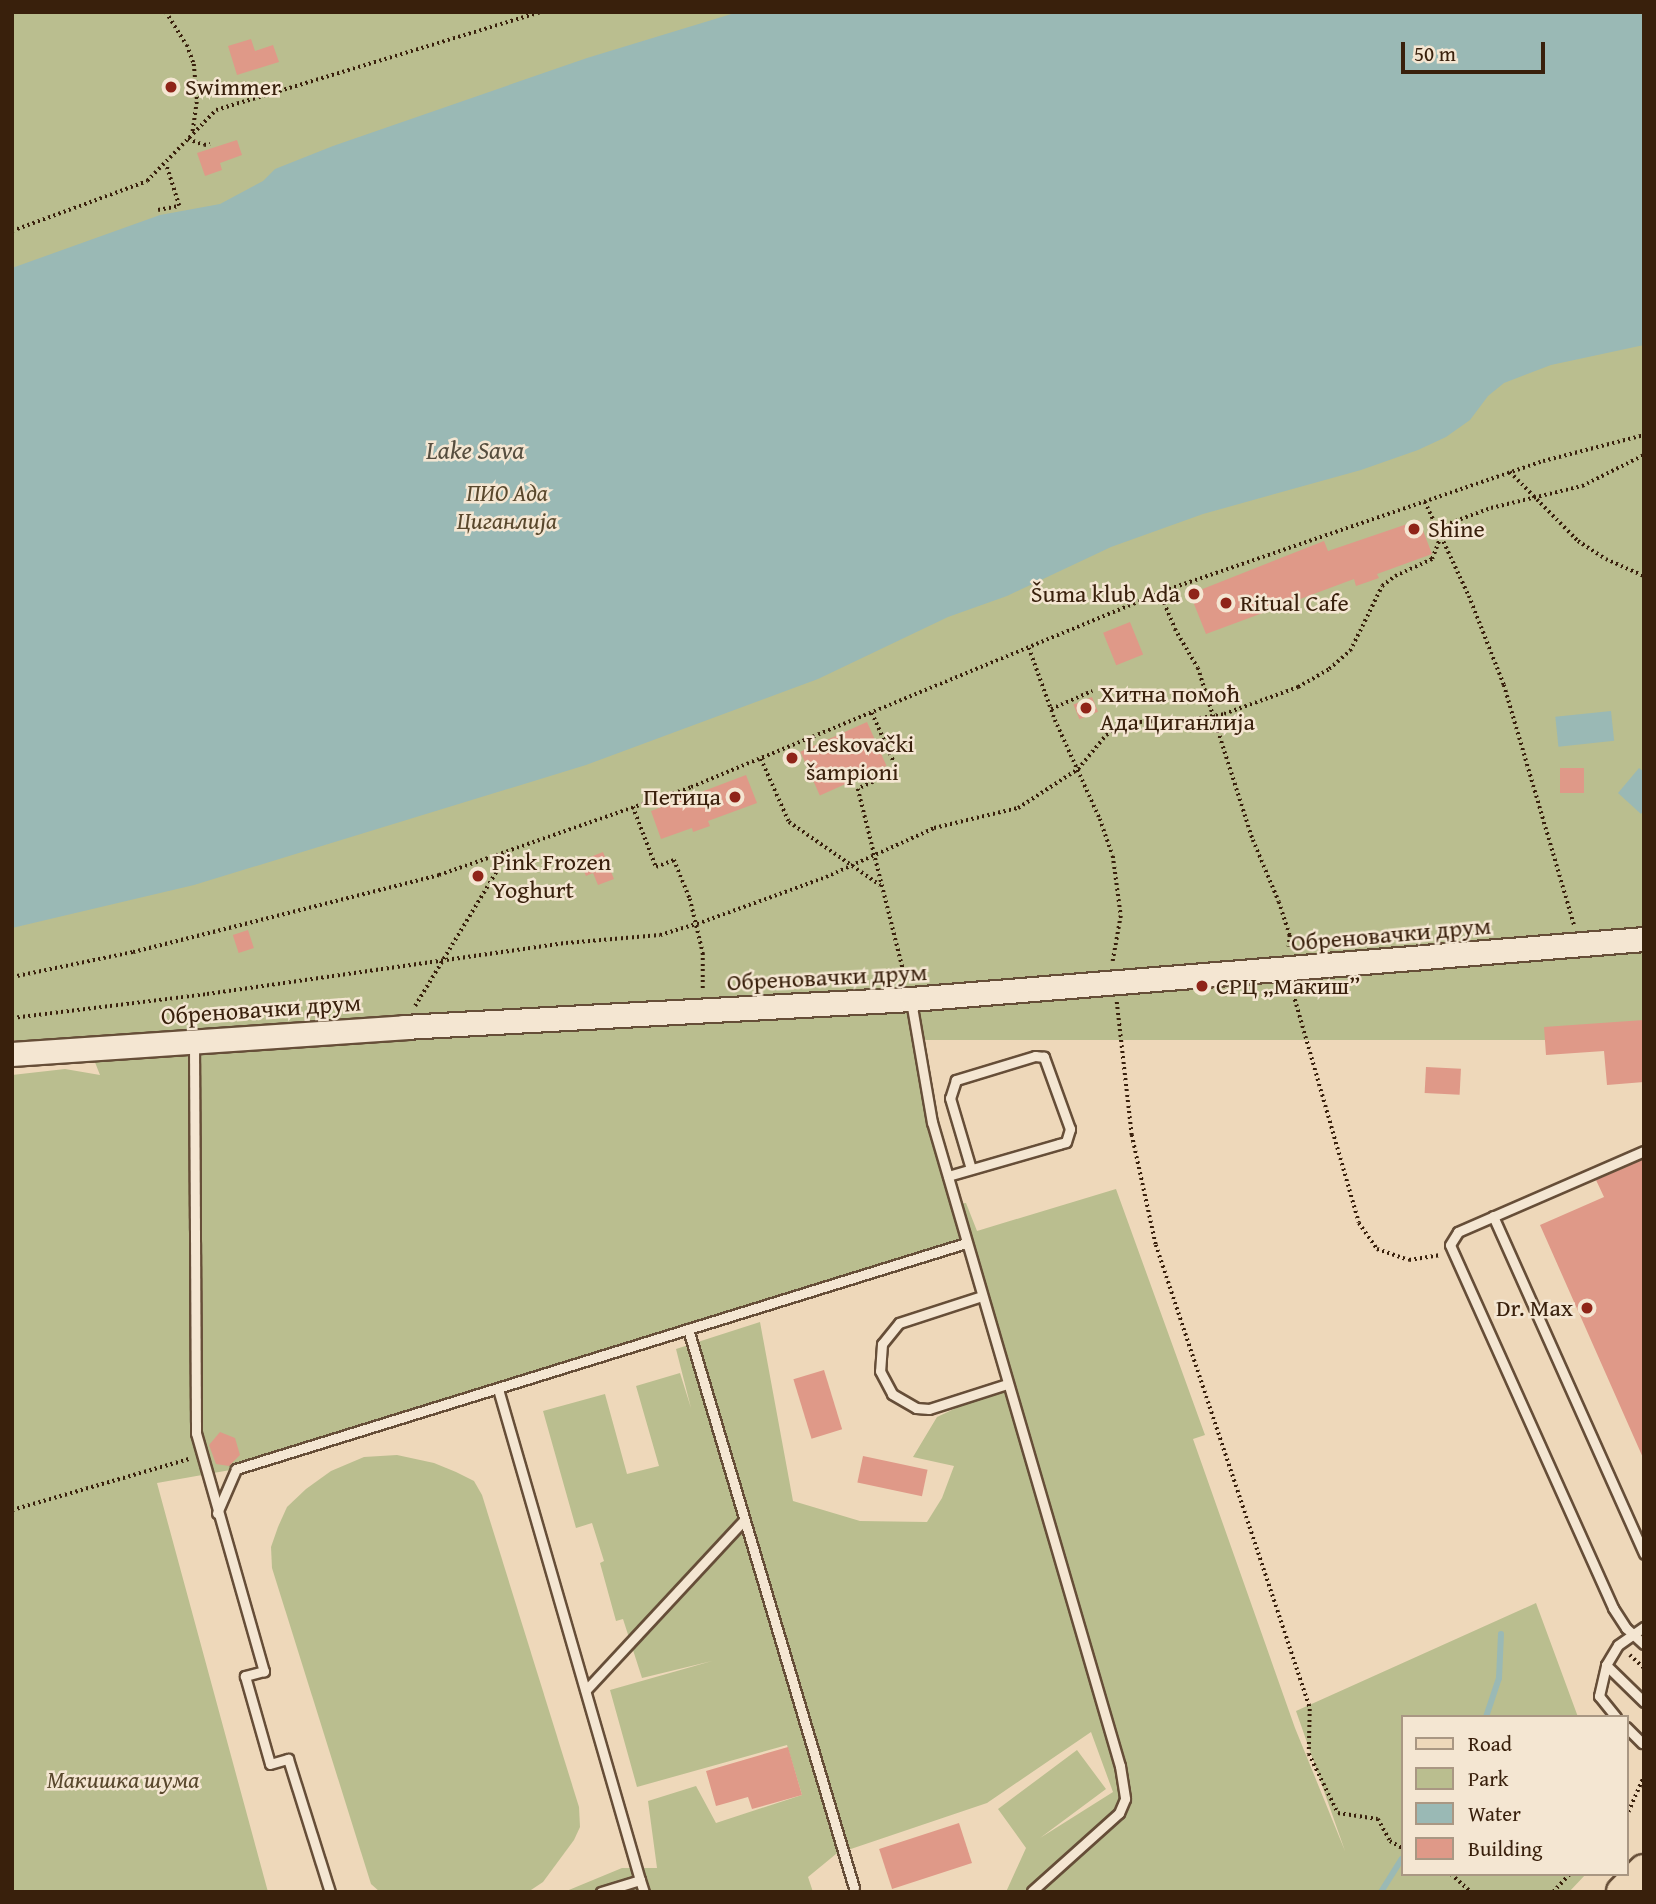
<!DOCTYPE html>
<html>
<head>
<meta charset="utf-8">
<style>
  body { margin:0 }
  #map { position:relative; width:1656px; height:1904px; overflow:hidden; background:#eed8ba; font-family:"Gentium Book Plus",serif }
  div>[style] { position:absolute }
  [style*='--x'] { left:calc(var(--x)*1px); top:calc(var(--y)*1px); width:calc(var(--w)*1px); rotate:calc(var(--a)*1deg) }
  .green>* { inset:0; background:#babe8f; transform-origin:0 0 }
  .water>* { inset:0; background:#9ab9b5; transform-origin:0 0 }
  .stream>* { height:6px; margin:-3px; padding:0 3px; transform-origin:3px; border-radius:3px; background:#9ab9b5 }
  .building>* { inset:0; background:#df9988; transform-origin:0 0 }
  .path>* { height:3.5px; margin-top:-1.75px; transform-origin:0; background:repeating-linear-gradient(90deg,#39200c 0 2px,transparent 0 5.5px) }
  .roads { filter:drop-shadow(2px 0 #664e38) drop-shadow(-2px 0 #664e38) drop-shadow(0 2px #664e38) drop-shadow(0 -2px #664e38) }
  .service>* { height:9px; margin:-4.5px; padding:0 4.5px; transform-origin:4.5px; border-radius:4.5px; background:#f4e6d2 }
  .tertiary>* { height:23px; margin:-11.5px; padding:0 11.5px; transform-origin:11.5px; border-radius:11.5px; background:#f4e6d2 }
  .primary>* { height:30px; margin:-15px; padding:0 15px; transform-origin:15px; border-radius:15px; background:#eed8ba }
  .dots>* { width:19px; height:19px; translate:-50% -50%; box-sizing:border-box; border:4px solid #f4e6d2; border-radius:50% }
  span { translate:-50% -50%; white-space:nowrap; text-align:center; line-height:1.15; -webkit-text-stroke:5px #f4e6d2; paint-order:stroke }
  .poi-label { font-size:24px; color:#39200c }
  .left { translate:0 -50%; text-align:left }
  .right { translate:-100% -50%; text-align:right }
  .park-label { font-size:24px; color:#59482d; font-style:italic }
  .street-label { font-size:24px; color:#39200c }
  .water-label { font-size:26px; color:#564e3f; font-style:italic }
  .frame { position:absolute; inset:0; border:14px solid #39200c; pointer-events:none }
  .legend { position:absolute; left:1401px; top:1715px; width:228px; height:161px; box-sizing:border-box; background:#f4e6d2; border:2px solid #a99783; margin:0; padding:9px 12px; list-style:none; font-size:21px; color:#39200c }
  .legend li { display:flex; align-items:center; gap:14px; height:35px }
  .legend b { width:35px; border:2px solid #a99783 }
  .scale { position:absolute; left:1401px; top:42px; width:144px; height:32px; box-sizing:border-box; border:4px solid #39200c; border-top:0; padding-left:9px; font-size:21px; line-height:24px; white-space:nowrap; color:#39200c; -webkit-text-stroke:5px #f4e6d2; paint-order:stroke }
</style>
</head>
<body>
<div id="map">
  <div class="green">
    <div style="left:12px;top:12px;width:1632px;height:1028px"></div>
    <div style="clip-path:polygon(911px 999px,922px 1078px,956px 1204px,966px 1203px,977px 1231px,1116px 1189px,1205px 1435px,1193px 1439px,1295px 1728px,1345px 1851px,1296px 1711px,1536px 1603px,1578px 1717px,1402px 1717px,1402px 1874px,1586px 1874px,1569px 1892px,1006px 1892px,1026px 1848px,998px 1809px,1077px 1750px,1106px 1789px,1040px 1838px,1113px 1792px,1091px 1732px,987px 1803px,836px 1854px,808px 1877px,813px 1892px,564px 1892px,622px 1868px,657px 1868px,648px 1801px,696px 1786px,716px 1823px,802px 1795px,787px 1745px,637px 1787px,610px 1690px,712px 1661px,642px 1678px,623px 1619px,616px 1621px,600px 1563px,604px 1561px,592px 1523px,576px 1528px,543px 1411px,605px 1394px,627px 1474px,659px 1466px,636px 1386px,680px 1373px,691px 1408px,676px 1349px,760px 1322px,793px 1501px,860px 1521px,927px 1522px,942px 1498px,954px 1466px,913px 1457px,937px 1417px,1007px 1384px,967px 1243px,236px 1469px,157px 1483px,268px 1892px,12px 1892px,12px 1075px,65px 1069px,100px 1075px,89px 1047px)"></div>
    <div style="clip-path:polygon(397px 1455px,434px 1463px,456px 1472px,474px 1481px,482px 1495px,579px 1807px,580px 1827px,574px 1840px,543px 1882px,528px 1892px,380px 1892px,371px 1884px,272px 1568px,271px 1547px,278px 1527px,287px 1507px,306px 1489px,331px 1471px,364px 1457px)"></div>
  </div>
  <div class="water">
    <div style="clip-path:polygon(738px 12px,1644px 12px,1644px 345px,1551px 365px,1504px 383px,1488px 396px,1470px 420px,1446px 437px,1418px 450px,1361px 470px,1203px 514px,1111px 547px,1007px 596px,948px 617px,818px 679px,586px 765px,194px 885px,12px 928px,12px 268px,160px 215px,220px 204px,263px 181px,275px 169px,333px 146px,587px 58px)"></div>
    <div style="left:1611px;top:711px;width:30px;height:56px;rotate:84deg"></div>
    <div style="clip-path:polygon(1639px 768px,1644px 772px,1644px 810px,1641px 814px,1618px 793px)"></div>
  </div>
  <div class="stream">
    <div style="--x:1486;--y:1717;--w:41;--a:-71.6"></div>
    <div style="--x:1499;--y:1678;--w:44;--a:-87.4"></div>
    <div style="--x:1381;--y:1892;--w:39;--a:-58"></div>
  </div>
  <div class="building">
    <div style="clip-path:polygon(251px 39px,255px 51px,273px 45px,279px 62px,237px 75px,228px 46px)"></div>
    <div style="clip-path:polygon(237px 140px,242px 155px,220px 163px,222px 170px,205px 176px,197px 153px)"></div>
    <div style="clip-path:polygon(1419px 520px,1432px 554px,1377px 574px,1379px 578px,1356px 586px,1354px 579px,1206px 634px,1190px 594px,1324px 541px,1328px 551px)"></div>
    <div style="left:1130px;top:622px;width:35px;height:29px;rotate:68deg"></div>
    <div style="left:1092px;top:697px;width:16px;height:20px;rotate:68deg"></div>
    <div style="left:867px;top:722px;width:48px;height:73px;rotate:66deg"></div>
    <div style="left:1560px;top:768px;width:24px;height:25px"></div>
    <div style="clip-path:polygon(746px 775px,757px 803px,708px 821px,710px 826px,693px 832px,692px 828px,661px 839px,651px 811px)"></div>
    <div style="clip-path:polygon(603px 852px,614px 879px,598px 885px,593px 873px,586px 876px,580px 861px)"></div>
    <div style="left:248px;top:930px;width:19px;height:16px;rotate:72deg"></div>
    <div style="clip-path:polygon(1644px 1020px,1644px 1082px,1607px 1085px,1604px 1051px,1546px 1055px,1544px 1027px)"></div>
    <div style="left:1426px;top:1067px;width:35px;height:26px;rotate:3deg"></div>
    <div style="clip-path:polygon(1644px 1159px,1644px 1460px,1540px 1225px,1604px 1197px,1596px 1180px)"></div>
    <div style="left:824px;top:1370px;width:62px;height:32px;rotate:73deg"></div>
    <div style="clip-path:polygon(220px 1432px,235px 1438px,240px 1455px,229px 1466px,216px 1464px,209px 1445px)"></div>
    <div style="left:863px;top:1456px;width:66px;height:27px;rotate:12deg"></div>
    <div style="clip-path:polygon(788px 1747px,802px 1795px,752px 1809px,748px 1797px,716px 1806px,706px 1771px)"></div>
    <div style="left:959px;top:1823px;width:42px;height:84px;rotate:72deg"></div>
  </div>
  <div class="path">
    <div style="--x:166;--y:12;--w:39;--a:58"></div>
    <div style="--x:187;--y:45;--w:20;--a:70"></div>
    <div style="--x:194;--y:64;--w:38;--a:85"></div>
    <div style="--x:197;--y:102;--w:30;--a:98"></div>
    <div style="--x:188;--y:139;--w:17;--a:21"></div>
    <div style="--x:204;--y:145;--w:6;--a:-9"></div>
    <div style="--x:158;--y:210;--w:21;--a:-11"></div>
    <div style="--x:179;--y:206;--w:43;--a:-107.6"></div>
    <div style="--x:12;--y:231;--w:144;--a:-20.3"></div>
    <div style="--x:147;--y:181;--w:99;--a:-45.8"></div>
    <div style="--x:216;--y:110;--w:339;--a:-16.8"></div>
    <div style="--x:1510;--y:472;--w:97;--a:45.4"></div>
    <div style="--x:1578;--y:541;--w:33;--a:33"></div>
    <div style="--x:1606;--y:559;--w:42;--a:24.1"></div>
    <div style="--x:1425;--y:502;--w:104;--a:64.9"></div>
    <div style="--x:1469;--y:596;--w:96;--a:68.5"></div>
    <div style="--x:1504;--y:685;--w:250;--a:73.7"></div>
    <div style="--x:1160;--y:593;--w:39;--a:67"></div>
    <div style="--x:1175;--y:629;--w:45;--a:59.5"></div>
    <div style="--x:1198;--y:668;--w:181;--a:72.3"></div>
    <div style="--x:1253;--y:840;--w:67;--a:67.2"></div>
    <div style="--x:1279;--y:902;--w:35;--a:72"></div>
    <div style="--x:1290;--y:935;--w:12;--a:95"></div>
    <div style="--x:1029;--y:648;--w:77;--a:70.1"></div>
    <div style="--x:1055;--y:720;--w:109;--a:65.6"></div>
    <div style="--x:1100;--y:819;--w:39;--a:71"></div>
    <div style="--x:1113;--y:856;--w:61;--a:82.4"></div>
    <div style="--x:1121;--y:916;--w:46;--a:100.1"></div>
    <div style="--x:1051;--y:709;--w:45;--a:-23.7"></div>
    <div style="--x:872;--y:713;--w:64;--a:65.9"></div>
    <div style="--x:898;--y:771;--w:44;--a:155.8"></div>
    <div style="--x:858;--y:789;--w:195;--a:76"></div>
    <div style="--x:761;--y:759;--w:69;--a:66"></div>
    <div style="--x:789;--y:822;--w:111;--a:34.7"></div>
    <div style="--x:633;--y:807;--w:64;--a:69"></div>
    <div style="--x:656;--y:867;--w:19;--a:-21"></div>
    <div style="--x:674;--y:860;--w:42;--a:67.7"></div>
    <div style="--x:690;--y:899;--w:56;--a:76.5"></div>
    <div style="--x:703;--y:953;--w:38;--a:90"></div>
    <div style="--x:12;--y:977;--w:124;--a:-11.7"></div>
    <div style="--x:133;--y:952;--w:316;--a:-14.1"></div>
    <div style="--x:439;--y:875;--w:267;--a:-19.2"></div>
    <div style="--x:691;--y:787;--w:517;--a:-22.5"></div>
    <div style="--x:1169;--y:589;--w:395;--a:-18.9"></div>
    <div style="--x:1543;--y:461;--w:104;--a:-14.4"></div>
    <div style="--x:1292;--y:989;--w:243;--a:74"></div>
    <div style="--x:1359;--y:1223;--w:32;--a:55"></div>
    <div style="--x:1377;--y:1249;--w:34;--a:19"></div>
    <div style="--x:1409;--y:1260;--w:30;--a:-9"></div>
    <div style="--x:1117;--y:1002;--w:134;--a:83.6"></div>
    <div style="--x:1132;--y:1135;--w:113;--a:77.7"></div>
    <div style="--x:1156;--y:1245;--w:489;--a:71.6"></div>
    <div style="--x:1310;--y:1709;--w:45;--a:91.3"></div>
    <div style="--x:1309;--y:1754;--w:66;--a:63.8"></div>
    <div style="--x:1338;--y:1813;--w:40;--a:8.5"></div>
    <div style="--x:1378;--y:1819;--w:25;--a:61"></div>
    <div style="--x:1390;--y:1841;--w:14;--a:30"></div>
    <div style="--x:415;--y:1006;--w:181;--a:-58.8"></div>
    <div style="--x:12;--y:1018;--w:196;--a:-7"></div>
    <div style="--x:207;--y:994;--w:363;--a:-8.1"></div>
    <div style="--x:566;--y:943;--w:94;--a:-4.9"></div>
    <div style="--x:660;--y:935;--w:39;--a:-17"></div>
    <div style="--x:697;--y:924;--w:137;--a:-20"></div>
    <div style="--x:826;--y:877;--w:119;--a:-24.4"></div>
    <div style="--x:934;--y:828;--w:86;--a:-13.4"></div>
    <div style="--x:1018;--y:808;--w:72;--a:-33"></div>
    <div style="--x:1078;--y:769;--w:44;--a:-50.5"></div>
    <div style="--x:1106;--y:735;--w:13;--a:-29"></div>
    <div style="--x:1117;--y:729;--w:24;--a:-17"></div>
    <div style="--x:1140;--y:722;--w:54;--a:-3.2"></div>
    <div style="--x:1194;--y:719;--w:30;--a:-9"></div>
    <div style="--x:1224;--y:714;--w:79;--a:-20"></div>
    <div style="--x:1298;--y:687;--w:36;--a:-30"></div>
    <div style="--x:1329;--y:669;--w:28;--a:-41"></div>
    <div style="--x:1350;--y:651;--w:72;--a:-63.8"></div>
    <div style="--x:1382;--y:586;--w:16;--a:-38"></div>
    <div style="--x:1395;--y:576;--w:41;--a:-24.7"></div>
    <div style="--x:1432;--y:559;--w:36;--a:-69"></div>
    <div style="--x:1445;--y:525;--w:49;--a:-20.3"></div>
    <div style="--x:1491;--y:508;--w:94;--a:-13.6"></div>
    <div style="--x:1582;--y:486;--w:69;--a:-26.6"></div>
    <div style="--x:12;--y:1510;--w:184;--a:-16.1"></div>
    <div style="--x:1630;--y:1655;--w:19;--a:43"></div>
    <div style="--x:1626;--y:1817;--w:45;--a:-66.3"></div>
    <div style="--x:1451;--y:1874;--w:27;--a:42"></div>
    <div style="--x:1553;--y:1892;--w:25;--a:-47"></div>
  </div>
  <div class="roads">
    <div class="service">
      <div style="--x:911;--y:1001;--w:123;--a:80.2"></div>
      <div style="--x:932;--y:1122;--w:671;--a:73.73"></div>
      <div style="--x:1120;--y:1766;--w:33;--a:81"></div>
      <div style="--x:1125;--y:1799;--w:15;--a:113"></div>
      <div style="--x:1119;--y:1813;--w:117;--a:138.1"></div>
      <div style="--x:194;--y:1044;--w:389;--a:89.7"></div>
      <div style="--x:196;--y:1433;--w:248;--a:74.1"></div>
      <div style="--x:264;--y:1671;--w:20;--a:165"></div>
      <div style="--x:245;--y:1676;--w:91;--a:74.1"></div>
      <div style="--x:270;--y:1764;--w:19;--a:-16"></div>
      <div style="--x:288;--y:1759;--w:139;--a:72.5"></div>
      <div style="--x:1644;--y:1151;--w:203;--a:156.5"></div>
      <div style="--x:1458;--y:1232;--w:15;--a:122"></div>
      <div style="--x:1450;--y:1245;--w:398;--a:65.8"></div>
      <div style="--x:1613;--y:1608;--w:24;--a:57"></div>
      <div style="--x:1626;--y:1628;--w:24;--a:42"></div>
      <div style="--x:948;--y:1176;--w:116;--a:-16.1"></div>
      <div style="--x:1059;--y:1144;--w:7;--a:-16"></div>
      <div style="--x:1066;--y:1142;--w:14;--a:-73"></div>
      <div style="--x:1070;--y:1129;--w:77;--a:-109.9"></div>
      <div style="--x:1044;--y:1057;--w:9;--a:-174"></div>
      <div style="--x:1035;--y:1056;--w:83;--a:163.1"></div>
      <div style="--x:956;--y:1080;--w:19;--a:108"></div>
      <div style="--x:950;--y:1098;--w:74;--a:73.5"></div>
      <div style="--x:1493;--y:1216;--w:370;--a:65.9"></div>
      <div style="--x:982;--y:1296;--w:87;--a:162"></div>
      <div style="--x:899;--y:1323;--w:27;--a:129"></div>
      <div style="--x:882;--y:1344;--w:27;--a:94"></div>
      <div style="--x:880;--y:1371;--w:26;--a:62"></div>
      <div style="--x:892;--y:1394;--w:28;--a:30"></div>
      <div style="--x:916;--y:1408;--w:13;--a:4"></div>
      <div style="--x:929;--y:1409;--w:82;--a:-17.8"></div>
      <div style="--x:688;--y:1329;--w:583;--a:73.46"></div>
      <div style="--x:498;--y:1389;--w:511;--a:73.87"></div>
      <div style="--x:640;--y:1880;--w:41;--a:162.9"></div>
      <div style="--x:217;--y:1513;--w:48;--a:-66.6"></div>
      <div style="--x:236;--y:1469;--w:764;--a:-17.2"></div>
      <div style="--x:1606;--y:1665;--w:53;--a:44.2"></div>
      <div style="--x:586;--y:1690;--w:231;--a:-47.1"></div>
      <div style="--x:1616;--y:1717;--w:27;--a:-129"></div>
      <div style="--x:1599;--y:1696;--w:32;--a:-77"></div>
      <div style="--x:1606;--y:1665;--w:23;--a:-59"></div>
      <div style="--x:1618;--y:1645;--w:32;--a:-35"></div>
      <div style="--x:1626;--y:1727;--w:23;--a:45"></div>
      <div style="--x:640;--y:1880;--w:13;--a:72"></div>
    </div>
    <div class="tertiary">
      <div style="--x:12;--y:1054;--w:393;--a:-3.9"></div>
      <div style="--x:404;--y:1027;--w:508;--a:-3.16"></div>
      <div style="--x:911;--y:999;--w:735;--a:-4.68"></div>
    </div>
    <div class="primary">
      <div style="--x:1622;--y:1892;--w:31;--a:-45"></div>
    </div>
  </div>
  <div class="dots">
    <div style="left:171px;top:87px;background:#8f2418"></div>
    <div style="left:1414px;top:529px;background:#8f2418"></div>
    <div style="left:1194px;top:594px;background:#8f2418"></div>
    <div style="left:1226px;top:603px;background:#8f2418"></div>
    <div style="left:1086px;top:708px;background:#8f2418"></div>
    <div style="left:792px;top:758px;background:#8f2418"></div>
    <div style="left:735px;top:797px;background:#8f2418"></div>
    <div style="left:478px;top:876px;background:#8f2418"></div>
    <div style="left:1202px;top:986px;background:#8f2418"></div>
    <div style="left:1587px;top:1308px;background:#8f2418"></div>
  </div>
  <div class="poi-label">
    <span class="left" style="left:185px;top:87px">Swimmer</span>
    <span class="left" style="left:1428px;top:529px">Shine</span>
    <span class="right" style="left:1180px;top:594px">Šuma klub Ada</span>
    <span class="left" style="left:1240px;top:603px">Ritual Cafe</span>
    <span class="left" style="left:1100px;top:708px">Хитна помоћ<br>Ада Циганлија</span>
    <span class="left" style="left:806px;top:758px">Leskovački<br>šampioni</span>
    <span class="right" style="left:721px;top:797px">Петица</span>
    <span class="left" style="left:492px;top:876px">Pink Frozen<br>Yoghurt</span>
    <span class="left" style="left:1216px;top:986px">СРЦ „Макиш”</span>
    <span class="right" style="left:1573px;top:1308px">Dr. Max</span>
  </div>
  <div class="park-label">
    <span style="left:507px;top:507px">ПИО Ада<br>Циганлија</span>
    <span style="left:123px;top:1780px">Макишка шума</span>
  </div>
  <div class="street-label">
    <span style="left:1391px;top:934px;rotate:-5deg">Обреновачки друм</span>
    <span style="left:827px;top:977px;rotate:-3deg">Обреновачки друм</span>
    <span style="left:261px;top:1009px;rotate:-4deg">Обреновачки друм</span>
  </div>
  <div class="water-label">
    <span style="left:475px;top:450px">Lake Sava</span>
  </div>
  <div class="frame"></div>
  <ul class="legend">
  <li><b style="height:9px;background:#eed8ba"></b>Road</li>
  <li><b style="height:19px;background:#babe8f"></b>Park</li>
  <li><b style="height:19px;background:#9ab9b5"></b>Water</li>
  <li><b style="height:19px;background:#df9988"></b>Building</li>
  </ul>
  <div class="scale">50 m</div>
</div>
</body>
</html>
